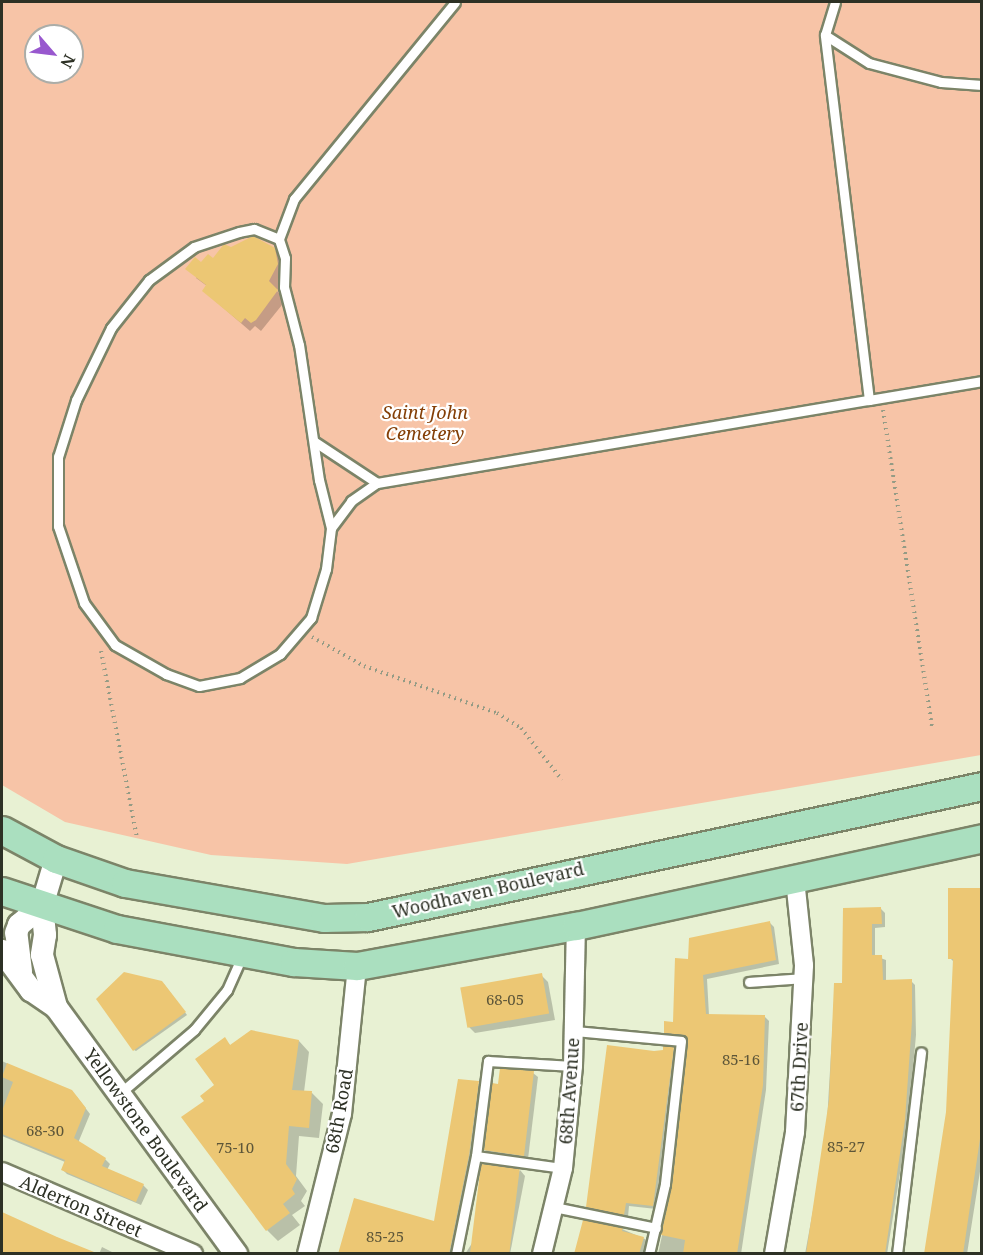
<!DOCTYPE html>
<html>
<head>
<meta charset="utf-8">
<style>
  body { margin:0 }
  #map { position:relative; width:983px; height:1255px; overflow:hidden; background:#e8f1d3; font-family:"Noto Serif",serif }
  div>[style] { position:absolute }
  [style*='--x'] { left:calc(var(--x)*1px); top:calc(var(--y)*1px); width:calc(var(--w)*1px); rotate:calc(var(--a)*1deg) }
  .green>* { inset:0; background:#f7c4a7 }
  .shadow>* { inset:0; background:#0003 }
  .building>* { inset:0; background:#ecc774; transform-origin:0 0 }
  .path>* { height:4px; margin-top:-2px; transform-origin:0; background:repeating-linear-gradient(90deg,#949b85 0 1.5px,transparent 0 6px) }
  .roads { filter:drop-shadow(2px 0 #7c8468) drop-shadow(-2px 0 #7c8468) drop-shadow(0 2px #7c8468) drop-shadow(0 -2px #7c8468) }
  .service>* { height:9px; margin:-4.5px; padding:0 4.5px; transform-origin:4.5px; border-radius:4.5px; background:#fff }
  .minor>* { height:18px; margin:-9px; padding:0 9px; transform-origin:9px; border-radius:9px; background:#fff }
  .tertiary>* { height:22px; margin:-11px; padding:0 11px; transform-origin:11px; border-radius:11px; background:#fff }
  .primary>* { height:27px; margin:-13.5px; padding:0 13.5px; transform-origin:13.5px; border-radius:13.5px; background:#aadfbf }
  span { translate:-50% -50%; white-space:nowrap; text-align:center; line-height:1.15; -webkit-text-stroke:4.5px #fff; paint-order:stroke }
  .number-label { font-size:15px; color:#5d5639 }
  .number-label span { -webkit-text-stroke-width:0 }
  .park-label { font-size:18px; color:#843f07; font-style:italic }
  .street-label { font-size:18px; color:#2d3125 }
  .frame { position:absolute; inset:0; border:3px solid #2d3125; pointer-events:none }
  .north { position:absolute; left:24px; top:24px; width:60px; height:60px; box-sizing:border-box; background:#fff; border:2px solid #abada8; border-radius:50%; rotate:118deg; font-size:16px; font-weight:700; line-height:24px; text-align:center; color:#2d3125 }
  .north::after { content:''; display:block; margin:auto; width:21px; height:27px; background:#9858ce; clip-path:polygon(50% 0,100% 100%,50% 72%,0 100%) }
</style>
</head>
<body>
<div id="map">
  <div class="green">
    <div style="clip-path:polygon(evenodd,2px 2px,981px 2px,981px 755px,347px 864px,211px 855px,65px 822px,2px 785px,2px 2px,36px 36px,72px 36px,72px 72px,36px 72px,36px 36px)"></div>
  </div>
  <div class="shadow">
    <div style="clip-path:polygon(231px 249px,274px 249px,283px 259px,286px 273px,277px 291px,286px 300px,261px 331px,255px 326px,250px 331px,213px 299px,207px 286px,196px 278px,202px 265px)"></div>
    <div style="clip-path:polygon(950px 889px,982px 889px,982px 1159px,967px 1254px,926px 1254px,947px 1112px,955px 963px,950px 958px)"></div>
    <div style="clip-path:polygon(844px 909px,881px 909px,885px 913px,885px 927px,875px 928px,875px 956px,886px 960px,886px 981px,911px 981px,915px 985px,916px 1035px,908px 1124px,887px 1254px,805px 1254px,826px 1139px,835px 984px,843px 984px)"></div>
    <div style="clip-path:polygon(770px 923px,774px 927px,779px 964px,707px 979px,709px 1015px,765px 1017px,769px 1021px,766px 1090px,741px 1254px,658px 1254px,673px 1185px,689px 1041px,665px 1032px,675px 1023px,689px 960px)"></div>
    <div style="clip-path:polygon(541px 975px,548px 982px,555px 1020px,475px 1033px,469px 1027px,462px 989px)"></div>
    <div style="clip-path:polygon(164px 984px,187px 1015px,136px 1051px,134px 1050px)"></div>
    <div style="clip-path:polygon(224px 1039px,231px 1046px,299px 1041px,309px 1052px,304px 1092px,312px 1093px,323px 1104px,319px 1138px,299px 1136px,296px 1176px,307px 1191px,301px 1201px,305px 1206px,292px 1215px,300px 1225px,278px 1241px,267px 1230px,206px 1101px,216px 1085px)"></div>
    <div style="clip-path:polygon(673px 1049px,677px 1052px,656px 1209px,629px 1206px,628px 1217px,591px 1210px,588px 1206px,664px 1052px)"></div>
    <div style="clip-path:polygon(2px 1061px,77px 1097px,90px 1114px,78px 1143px,105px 1159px,110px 1164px,107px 1170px,143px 1185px,148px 1190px,141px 1205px,67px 1174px,62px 1169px,65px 1162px,2px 1136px)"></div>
    <div style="clip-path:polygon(533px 1073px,538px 1077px,528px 1159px,489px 1154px,485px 1150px,499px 1086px)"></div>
    <div style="clip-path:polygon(478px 1083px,484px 1089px,456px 1254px,340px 1254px,435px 1223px)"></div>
    <div style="clip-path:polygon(520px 1170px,525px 1176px,510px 1254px,465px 1254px)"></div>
    <div style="clip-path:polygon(2px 1214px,95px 1254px,2px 1254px)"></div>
    <div style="clip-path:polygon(622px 1229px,645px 1239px,649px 1243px,648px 1254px,575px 1254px)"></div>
    <div style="clip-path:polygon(102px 1247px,116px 1254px,99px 1254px)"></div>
  </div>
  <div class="building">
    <div style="clip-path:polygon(253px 236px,275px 248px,278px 264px,269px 281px,278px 290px,256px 320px,251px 323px,245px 318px,241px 323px,202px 291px,206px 285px,185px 269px,195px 257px,201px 262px,208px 254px,213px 258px,224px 244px,231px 247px)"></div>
    <div style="clip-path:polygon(948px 888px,981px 888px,981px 1132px,963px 1254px,924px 1254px,946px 1112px,953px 959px,948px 959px)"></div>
    <div style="clip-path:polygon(881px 907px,882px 924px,872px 924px,872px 955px,882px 955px,883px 980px,912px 979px,912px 1021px,905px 1120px,885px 1254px,806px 1254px,829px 1100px,834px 983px,842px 983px,843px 908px)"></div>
    <div style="clip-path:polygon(770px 921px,776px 960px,703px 975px,706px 1014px,765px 1015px,763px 1085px,737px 1254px,683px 1254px,685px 1240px,661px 1235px,672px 1185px,688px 1042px,684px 1035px,664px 1033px,664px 1021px,673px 1022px,675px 958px,688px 959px,689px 938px)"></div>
    <div style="clip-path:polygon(124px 972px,162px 981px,186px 1012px,133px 1051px,96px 999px)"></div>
    <div style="left:542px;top:973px;width:41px;height:83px;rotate:80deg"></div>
    <div style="clip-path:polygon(251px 1030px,299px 1040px,292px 1090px,312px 1091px,309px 1128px,289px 1126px,286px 1164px,297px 1179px,292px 1189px,295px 1194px,283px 1204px,290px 1213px,266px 1231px,181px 1117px,204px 1101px,200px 1096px,214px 1085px,195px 1059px,225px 1037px,230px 1045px)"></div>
    <div style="clip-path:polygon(607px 1045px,654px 1051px,663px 1050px,663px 1046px,674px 1047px,653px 1206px,626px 1203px,624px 1215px,586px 1207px)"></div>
    <div style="clip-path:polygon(7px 1063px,72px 1090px,86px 1108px,74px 1138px,106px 1158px,102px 1166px,144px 1184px,136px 1202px,61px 1170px,65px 1160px,2px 1134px,2px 1111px,13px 1082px,2px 1077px)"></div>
    <div style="clip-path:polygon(500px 1068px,534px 1071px,524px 1156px,484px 1150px,492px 1083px,498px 1084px)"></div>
    <div style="clip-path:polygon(458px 1079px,479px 1081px,469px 1155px,449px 1254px,338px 1254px,354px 1198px,434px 1221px)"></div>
    <div style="left:481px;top:1164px;width:39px;height:92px;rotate:7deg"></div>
    <div style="clip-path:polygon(2px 1212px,57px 1237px,99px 1254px,2px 1254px)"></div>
    <div style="clip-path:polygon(583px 1220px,623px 1228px,622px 1231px,644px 1237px,639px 1254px,574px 1254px)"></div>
  </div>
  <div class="path">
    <div style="--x:883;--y:410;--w:320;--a:81.2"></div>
    <div style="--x:312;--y:637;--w:60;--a:29.1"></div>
    <div style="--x:364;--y:666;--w:141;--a:19.5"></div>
    <div style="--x:497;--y:713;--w:28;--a:32"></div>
    <div style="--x:521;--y:728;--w:66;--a:51.7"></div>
    <div style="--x:101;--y:651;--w:190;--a:79.1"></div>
  </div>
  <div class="roads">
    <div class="service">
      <div style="--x:825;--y:35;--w:52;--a:32.5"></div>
      <div style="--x:869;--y:63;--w:74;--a:14.8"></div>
      <div style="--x:941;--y:82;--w:41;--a:4.2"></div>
      <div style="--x:279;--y:239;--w:43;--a:-69.4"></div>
      <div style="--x:294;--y:199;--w:254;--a:-50.7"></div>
      <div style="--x:869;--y:400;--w:115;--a:-9.5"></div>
      <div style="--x:315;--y:442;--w:74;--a:33.5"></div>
      <div style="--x:331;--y:528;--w:49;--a:-104"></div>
      <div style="--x:319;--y:480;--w:136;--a:-98.4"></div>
      <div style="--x:299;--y:345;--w:60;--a:-104.5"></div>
      <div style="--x:284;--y:287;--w:29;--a:-88"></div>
      <div style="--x:285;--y:258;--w:20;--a:-108"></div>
      <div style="--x:279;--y:239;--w:27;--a:-158"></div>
      <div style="--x:254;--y:229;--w:15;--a:169"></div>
      <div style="--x:239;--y:232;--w:47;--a:161.6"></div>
      <div style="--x:194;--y:247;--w:56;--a:143.7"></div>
      <div style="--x:149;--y:280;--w:61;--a:128.4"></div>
      <div style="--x:111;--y:328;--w:80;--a:115.9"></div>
      <div style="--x:76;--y:400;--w:60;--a:107.5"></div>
      <div style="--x:58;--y:457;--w:69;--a:90"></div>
      <div style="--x:58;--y:526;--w:81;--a:71.3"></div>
      <div style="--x:84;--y:603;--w:52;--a:53.6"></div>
      <div style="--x:115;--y:645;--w:59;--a:29.6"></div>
      <div style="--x:166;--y:674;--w:35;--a:20"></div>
      <div style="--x:199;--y:686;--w:42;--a:-11"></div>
      <div style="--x:240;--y:678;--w:47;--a:-31"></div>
      <div style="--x:280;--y:654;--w:48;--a:-49.3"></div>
      <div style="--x:311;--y:618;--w:51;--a:-73"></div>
      <div style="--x:326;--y:569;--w:41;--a:-83"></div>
      <div style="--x:331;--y:528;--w:34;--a:-53"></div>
      <div style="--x:351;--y:501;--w:32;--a:-35"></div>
      <div style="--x:377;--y:483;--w:499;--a:-9.6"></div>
      <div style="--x:869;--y:400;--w:368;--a:-96.9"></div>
      <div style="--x:825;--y:35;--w:34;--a:-73"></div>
      <div style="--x:749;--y:982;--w:55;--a:-4.2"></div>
      <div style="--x:574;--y:1031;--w:107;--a:5.3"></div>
      <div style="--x:681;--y:1041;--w:144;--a:96.4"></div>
      <div style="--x:665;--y:1184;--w:72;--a:102.9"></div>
      <div style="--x:119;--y:1094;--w:99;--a:-40.5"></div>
      <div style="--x:194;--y:1030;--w:52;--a:-50.5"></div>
      <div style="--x:227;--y:990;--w:37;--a:-66"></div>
      <div style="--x:476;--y:1156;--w:88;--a:7.9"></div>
      <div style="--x:554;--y:1207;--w:104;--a:11.6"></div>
      <div style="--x:456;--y:1254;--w:100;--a:-78.5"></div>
      <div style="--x:476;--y:1156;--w:96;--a:-82.8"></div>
      <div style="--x:488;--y:1061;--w:85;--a:3.4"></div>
      <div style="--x:897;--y:1254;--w:203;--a:-83.2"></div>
    </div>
    <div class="minor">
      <div style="--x:2;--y:1172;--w:208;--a:23.2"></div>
      <div style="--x:307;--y:1254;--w:144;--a:-76"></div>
      <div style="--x:342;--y:1114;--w:149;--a:-84.2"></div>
      <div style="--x:542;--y:1254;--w:89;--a:-76.3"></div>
      <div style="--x:563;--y:1168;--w:102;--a:-84.4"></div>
      <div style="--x:573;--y:1066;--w:140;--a:-88.8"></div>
      <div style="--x:774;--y:1254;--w:124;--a:-80.2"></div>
      <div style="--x:795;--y:1132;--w:167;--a:-86.9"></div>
      <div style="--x:804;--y:965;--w:85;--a:-96"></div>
    </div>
    <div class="tertiary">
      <div style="--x:56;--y:859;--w:49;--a:106.6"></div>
      <div style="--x:42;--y:906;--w:29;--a:84"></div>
      <div style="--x:45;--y:935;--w:20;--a:99"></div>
      <div style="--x:42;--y:955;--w:54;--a:74.9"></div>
      <div style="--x:2;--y:951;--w:49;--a:53.4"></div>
      <div style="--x:31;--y:990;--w:30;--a:34"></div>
      <div style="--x:56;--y:1007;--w:306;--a:53.9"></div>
      <div style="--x:21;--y:971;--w:38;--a:-97"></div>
      <div style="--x:16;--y:933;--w:9;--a:-69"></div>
      <div style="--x:19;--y:925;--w:30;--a:-40"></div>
    </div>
    <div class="primary">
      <div style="--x:2;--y:830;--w:61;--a:28.2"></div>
      <div style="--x:56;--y:859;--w:73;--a:19.2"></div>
      <div style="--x:125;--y:883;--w:202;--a:10"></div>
      <div style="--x:324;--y:918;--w:44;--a:-1.3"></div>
      <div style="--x:368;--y:917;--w:628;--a:-12.04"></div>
      <div style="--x:2;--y:891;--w:121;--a:18.3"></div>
      <div style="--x:117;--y:929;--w:180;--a:10.6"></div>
      <div style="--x:294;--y:962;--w:63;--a:3.6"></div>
      <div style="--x:357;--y:966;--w:223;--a:-10.4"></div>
      <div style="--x:576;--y:926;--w:415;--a:-12.2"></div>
    </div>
  </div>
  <div class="number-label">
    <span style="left:505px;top:1000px">68-05</span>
    <span style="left:741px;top:1060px">85-16</span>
    <span style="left:45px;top:1131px">68-30</span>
    <span style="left:846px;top:1147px">85-27</span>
    <span style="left:235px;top:1148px">75-10</span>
    <span style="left:385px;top:1237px">85-25</span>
  </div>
  <div class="park-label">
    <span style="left:425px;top:423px">Saint John<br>Cemetery</span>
  </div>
  <div class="street-label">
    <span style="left:488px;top:890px;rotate:-13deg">Woodhaven Boulevard</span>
    <span style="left:799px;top:1067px;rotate:-87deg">67th Drive</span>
    <span style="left:569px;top:1091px;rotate:-86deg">68th Avenue</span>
    <span style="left:339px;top:1111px;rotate:-80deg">68th Road</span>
    <span style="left:146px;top:1130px;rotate:54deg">Yellowstone Boulevard</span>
    <span style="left:81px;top:1206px;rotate:23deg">Alderton Street</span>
  </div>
  <div class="frame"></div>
  <div class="north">N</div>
</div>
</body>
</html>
